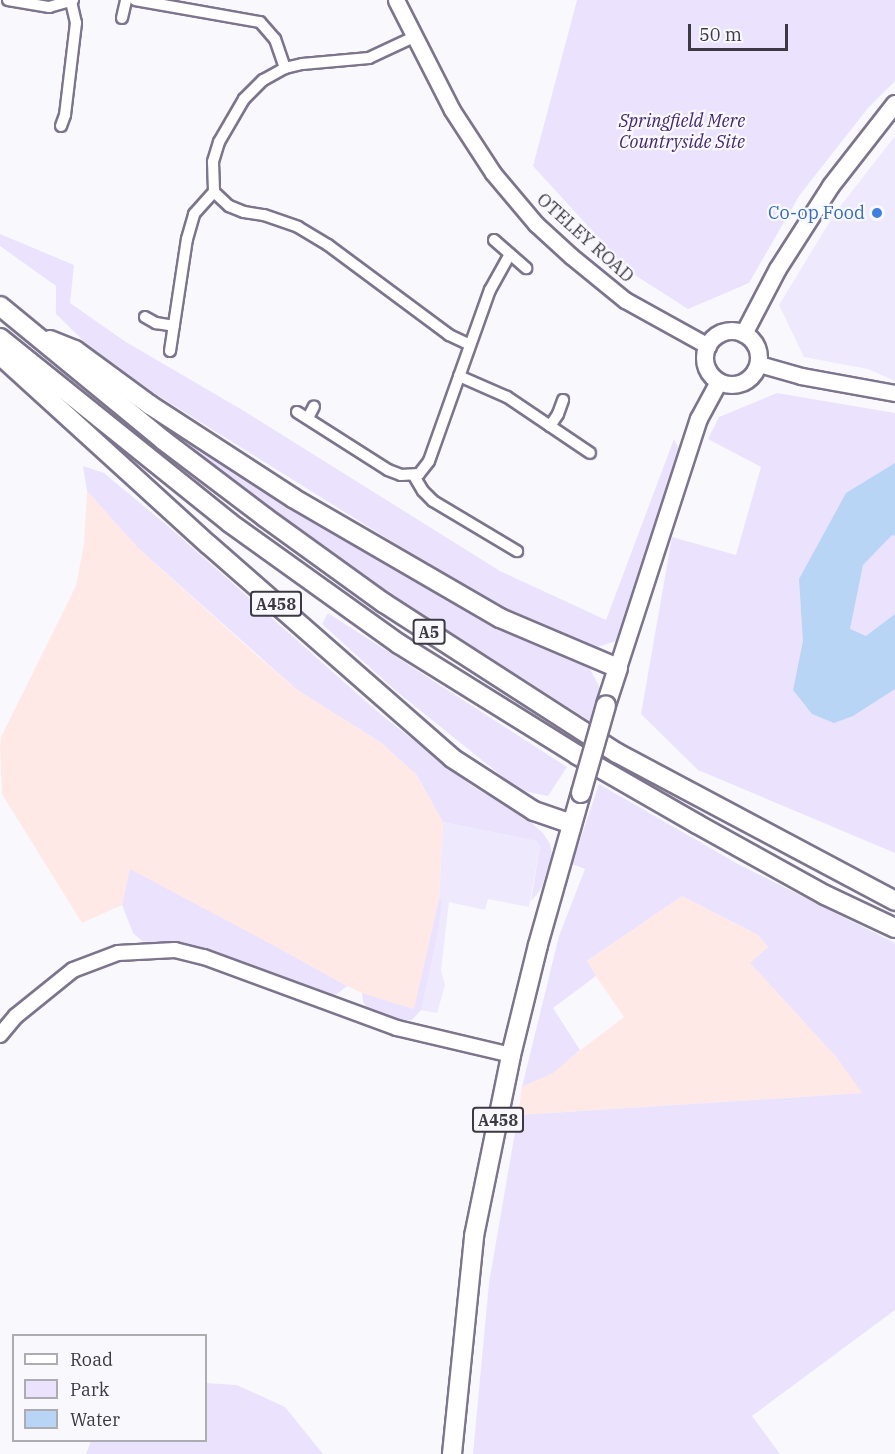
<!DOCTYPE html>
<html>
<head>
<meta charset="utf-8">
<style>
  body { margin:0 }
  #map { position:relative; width:895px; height:1454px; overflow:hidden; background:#f9f8fd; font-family:"IBM Plex Serif",serif }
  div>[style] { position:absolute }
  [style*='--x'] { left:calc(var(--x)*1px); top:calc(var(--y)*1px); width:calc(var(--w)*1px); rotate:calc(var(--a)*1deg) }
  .built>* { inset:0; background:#efe9fe }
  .industrial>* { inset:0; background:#ffe9e6 }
  .green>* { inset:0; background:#ebe3fd }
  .water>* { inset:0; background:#b8d5f5 }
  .roads { filter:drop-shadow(2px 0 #7c758c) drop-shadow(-2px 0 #7c758c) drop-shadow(0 2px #7c758c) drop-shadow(0 -2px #7c758c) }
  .minor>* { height:10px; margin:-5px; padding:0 5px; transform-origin:5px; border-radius:5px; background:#fff }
  .tertiary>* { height:14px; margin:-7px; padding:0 7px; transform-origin:7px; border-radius:7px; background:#fff }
  .secondary>* { height:15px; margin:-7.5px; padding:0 7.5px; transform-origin:7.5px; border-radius:7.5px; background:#fff }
  .primary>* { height:16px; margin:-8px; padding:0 8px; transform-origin:8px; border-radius:8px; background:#fff }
  .primary>.ring { margin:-8px; padding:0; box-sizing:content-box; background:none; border:16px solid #fff; border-radius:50% }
  .trunk>* { height:18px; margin:-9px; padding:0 9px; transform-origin:9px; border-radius:9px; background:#fff }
  .bridges { filter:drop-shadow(2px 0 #7c758c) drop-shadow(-2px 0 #7c758c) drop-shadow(0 2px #7c758c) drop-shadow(0 -2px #7c758c) }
  .trunk-bridge>* { height:18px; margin:-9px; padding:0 9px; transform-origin:9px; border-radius:9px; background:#fff }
  .dots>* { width:16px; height:16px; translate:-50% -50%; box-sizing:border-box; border:3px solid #f9f8fd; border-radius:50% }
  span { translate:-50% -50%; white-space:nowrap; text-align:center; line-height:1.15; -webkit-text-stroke:4.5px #f9f8fd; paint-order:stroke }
  .shield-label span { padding:2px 4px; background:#f9f8fd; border:2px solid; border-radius:4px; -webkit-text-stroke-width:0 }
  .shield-label { font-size:16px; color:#3c3943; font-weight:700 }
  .park-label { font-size:18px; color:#452870; font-style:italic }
  .shop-label { font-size:18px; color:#366cbe }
  .right { translate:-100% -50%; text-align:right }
  .street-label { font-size:18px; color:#3c3943 }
  .legend { position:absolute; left:12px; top:1334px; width:195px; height:108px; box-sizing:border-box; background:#f9f8fd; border:2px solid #adacb3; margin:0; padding:8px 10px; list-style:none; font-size:18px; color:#3c3943 }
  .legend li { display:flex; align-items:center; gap:12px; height:30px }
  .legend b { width:30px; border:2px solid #adacb3 }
  .scale { position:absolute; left:688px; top:24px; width:100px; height:27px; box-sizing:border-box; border:3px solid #3c3943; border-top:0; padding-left:8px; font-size:18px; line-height:21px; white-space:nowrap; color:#3c3943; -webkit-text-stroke:4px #f9f8fd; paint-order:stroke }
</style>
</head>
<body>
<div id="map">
  <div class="built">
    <div style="clip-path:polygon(895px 136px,895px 381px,868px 369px,804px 357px,779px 305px,835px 213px)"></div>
    <div style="clip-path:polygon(443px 822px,536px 841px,540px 846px,529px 907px,488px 899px,485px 910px,449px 902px,441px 970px,445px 985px,437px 1013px,414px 1009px,439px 899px)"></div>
  </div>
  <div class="industrial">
    <div style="clip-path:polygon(87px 491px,138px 548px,253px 652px,296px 689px,380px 742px,416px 774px,443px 822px,439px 899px,414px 1009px,366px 995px,347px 986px,130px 870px,122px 905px,82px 923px,2px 794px,0 747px,1px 737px,76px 586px,84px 544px)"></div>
    <div style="clip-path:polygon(682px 896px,758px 935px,768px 947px,750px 963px,837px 1058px,863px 1093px,518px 1115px,522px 1087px,548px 1075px,624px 1017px,586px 962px)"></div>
  </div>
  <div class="green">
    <div style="clip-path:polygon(577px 0,895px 0,895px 81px,868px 108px,799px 196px,749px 283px,688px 309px,630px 272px,533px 166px)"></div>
    <div style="clip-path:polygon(0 234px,74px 265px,70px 303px,126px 342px,244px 411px,500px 571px,606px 620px,674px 439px,679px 449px,644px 562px,616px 641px,595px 648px,583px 645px,537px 626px,476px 594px,157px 395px,97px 354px,56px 314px,56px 286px,0 246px)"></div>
    <div style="clip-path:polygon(777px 393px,895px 413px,895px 853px,698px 770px,641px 714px,672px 537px,736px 555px,761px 467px,708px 439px,719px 417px)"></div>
    <div style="clip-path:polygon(192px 440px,454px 603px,590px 669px,601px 690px,599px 703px,590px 721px,393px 596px,188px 448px)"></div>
    <div style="clip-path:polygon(83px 466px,104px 473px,169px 527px,379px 713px,472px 786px,526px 818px,543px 833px,550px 844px,552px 855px,541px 889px,531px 901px,540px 846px,536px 841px,443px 822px,416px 774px,380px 742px,296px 689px,138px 548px,87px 491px)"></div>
    <div style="clip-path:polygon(328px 613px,567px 767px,548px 796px,519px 790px,396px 691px,322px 624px)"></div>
    <div style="clip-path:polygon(599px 784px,738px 864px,895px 943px,895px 1310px,752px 1416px,780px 1454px,473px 1454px,489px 1283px,518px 1115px,862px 1093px,837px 1058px,750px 963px,768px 947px,758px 935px,682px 896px,587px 961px,596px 976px,553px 1008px,580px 1050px,553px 1073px,522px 1087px,559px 936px,585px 869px,572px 864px)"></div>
    <div style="clip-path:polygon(130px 869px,271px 944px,347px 986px,337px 994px,327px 996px,215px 951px,142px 941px,133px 933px,122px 905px)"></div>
    <div style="clip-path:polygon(439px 899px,442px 900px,438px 932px,421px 1010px,412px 1020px,403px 1020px,369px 1010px,363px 1002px,362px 993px,414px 1009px)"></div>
    <div style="clip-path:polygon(206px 1383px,237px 1385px,285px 1407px,323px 1454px,86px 1454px,91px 1441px,206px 1440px)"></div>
  </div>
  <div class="water">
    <div style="clip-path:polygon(895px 463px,895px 536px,892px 535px,863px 565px,850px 629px,866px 636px,895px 614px,895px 689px,853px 716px,834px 723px,812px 714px,793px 690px,803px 641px,799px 579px,846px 493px)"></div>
  </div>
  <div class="roads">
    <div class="minor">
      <div style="--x:8;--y:0;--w:42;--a:9.7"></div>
      <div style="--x:49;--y:7;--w:25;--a:-16"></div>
      <div style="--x:135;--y:0;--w:127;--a:10"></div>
      <div style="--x:260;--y:22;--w:23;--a:49"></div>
      <div style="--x:275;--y:39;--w:31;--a:71"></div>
      <div style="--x:122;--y:18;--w:18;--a:-77"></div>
      <div style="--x:416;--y:36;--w:52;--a:154.9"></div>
      <div style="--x:369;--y:58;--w:67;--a:174.9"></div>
      <div style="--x:302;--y:64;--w:17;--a:167"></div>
      <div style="--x:285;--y:68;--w:25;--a:151"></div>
      <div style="--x:263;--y:80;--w:27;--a:135"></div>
      <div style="--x:244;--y:99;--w:50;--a:120.2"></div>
      <div style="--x:219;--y:142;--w:21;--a:107"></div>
      <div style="--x:213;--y:162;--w:30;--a:88"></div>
      <div style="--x:214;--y:192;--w:21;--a:43"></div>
      <div style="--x:229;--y:206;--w:16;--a:22"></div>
      <div style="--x:244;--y:212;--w:20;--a:9"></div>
      <div style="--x:264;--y:215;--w:36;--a:19"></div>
      <div style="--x:298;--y:227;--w:35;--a:31"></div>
      <div style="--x:328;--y:245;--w:151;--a:36.6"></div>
      <div style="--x:449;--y:335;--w:23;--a:25"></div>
      <div style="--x:61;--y:126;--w:12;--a:-70"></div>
      <div style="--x:65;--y:115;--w:93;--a:-83.2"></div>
      <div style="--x:76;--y:23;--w:23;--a:-103"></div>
      <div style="--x:494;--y:240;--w:43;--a:41.2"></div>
      <div style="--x:145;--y:317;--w:13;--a:29"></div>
      <div style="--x:156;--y:323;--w:18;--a:9"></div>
      <div style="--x:170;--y:351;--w:113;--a:-81.4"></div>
      <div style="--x:187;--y:239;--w:26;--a:-74"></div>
      <div style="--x:194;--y:214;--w:30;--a:-48"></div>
      <div style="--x:459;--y:376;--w:52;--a:23.6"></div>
      <div style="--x:507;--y:397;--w:100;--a:34"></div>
      <div style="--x:297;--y:412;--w:108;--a:32.5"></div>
      <div style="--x:388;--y:470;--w:14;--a:21"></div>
      <div style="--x:401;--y:475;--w:18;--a:-3"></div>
      <div style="--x:419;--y:474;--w:16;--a:-52"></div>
      <div style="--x:429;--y:461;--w:182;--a:-70.4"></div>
      <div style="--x:490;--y:290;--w:41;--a:-60.9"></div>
      <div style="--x:308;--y:418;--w:13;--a:-63"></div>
      <div style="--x:550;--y:426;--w:14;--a:-56"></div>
      <div style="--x:558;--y:414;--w:15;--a:-70"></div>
      <div style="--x:414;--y:476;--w:17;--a:59"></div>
      <div style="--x:423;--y:491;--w:14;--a:45"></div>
      <div style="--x:433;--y:501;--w:98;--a:30.8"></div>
    </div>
    <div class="tertiary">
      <div style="--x:0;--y:1035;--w:25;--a:-50"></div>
      <div style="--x:16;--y:1016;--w:73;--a:-38.9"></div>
      <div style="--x:73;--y:970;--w:48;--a:-20.7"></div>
      <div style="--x:118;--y:953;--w:57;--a:-3"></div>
      <div style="--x:175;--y:950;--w:30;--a:14"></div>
      <div style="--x:204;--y:957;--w:206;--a:20.2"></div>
      <div style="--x:397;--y:1028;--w:117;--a:13.3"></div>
    </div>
    <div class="secondary">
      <div style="--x:396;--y:0;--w:123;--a:63"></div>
      <div style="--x:452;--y:110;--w:75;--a:56.9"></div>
      <div style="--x:493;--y:173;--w:67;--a:49.9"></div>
      <div style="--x:536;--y:224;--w:47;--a:42.4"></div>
      <div style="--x:571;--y:256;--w:70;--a:39.2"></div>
      <div style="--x:625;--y:300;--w:95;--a:29"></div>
      <div style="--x:759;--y:364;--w:44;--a:15.9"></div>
      <div style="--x:801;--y:376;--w:96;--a:10.3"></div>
    </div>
    <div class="primary">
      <div class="ring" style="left:705px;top:331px;width:38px;height:38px"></div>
      <div style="--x:744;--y:334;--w:73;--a:-62.4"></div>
      <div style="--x:778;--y:269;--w:98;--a:-57.4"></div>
      <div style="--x:831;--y:186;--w:104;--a:-52"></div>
      <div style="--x:618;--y:668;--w:262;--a:-72"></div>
      <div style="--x:699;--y:419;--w:42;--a:-61.6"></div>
    </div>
    <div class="trunk">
      <div style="--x:0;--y:306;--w:211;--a:39.4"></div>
      <div style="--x:163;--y:440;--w:129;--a:37.1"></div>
      <div style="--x:266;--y:518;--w:145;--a:35.8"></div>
      <div style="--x:384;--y:603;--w:277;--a:32.8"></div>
      <div style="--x:617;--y:753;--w:315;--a:28"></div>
      <div style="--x:0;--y:338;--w:295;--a:38.8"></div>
      <div style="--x:230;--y:523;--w:208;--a:35.6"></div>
      <div style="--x:399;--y:644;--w:210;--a:31.9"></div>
      <div style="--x:577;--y:755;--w:138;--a:29.9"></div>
      <div style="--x:697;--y:824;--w:146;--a:29"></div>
      <div style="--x:825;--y:895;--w:77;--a:25.2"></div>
      <div style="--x:50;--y:340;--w:27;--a:22"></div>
      <div style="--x:75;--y:350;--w:93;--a:36.3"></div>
      <div style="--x:150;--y:405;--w:171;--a:33"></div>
      <div style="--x:293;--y:498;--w:239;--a:30.1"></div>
      <div style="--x:500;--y:618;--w:128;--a:23"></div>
      <div style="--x:618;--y:668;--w:39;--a:108"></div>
      <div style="--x:0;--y:355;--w:282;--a:42.3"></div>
      <div style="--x:209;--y:545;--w:323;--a:41.2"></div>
      <div style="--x:452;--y:758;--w:98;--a:32.9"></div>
      <div style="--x:534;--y:811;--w:40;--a:18.9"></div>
      <div style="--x:452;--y:1454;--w:219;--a:-84.2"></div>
      <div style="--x:474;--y:1236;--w:185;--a:-78.4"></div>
      <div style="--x:511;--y:1055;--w:113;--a:-76.2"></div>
      <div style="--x:538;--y:945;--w:158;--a:-74.2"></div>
    </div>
  </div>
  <div class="bridges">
    <div class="trunk-bridge">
      <div style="--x:581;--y:793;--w:91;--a:-74.1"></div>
    </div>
  </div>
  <div class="dots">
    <div style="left:877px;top:213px;background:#3f7fe0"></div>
  </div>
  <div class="shield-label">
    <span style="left:276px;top:604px">A458</span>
    <span style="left:429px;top:632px">A5</span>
    <span style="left:498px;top:1120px">A458</span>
  </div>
  <div class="park-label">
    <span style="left:682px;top:132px">Springfield Mere<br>Countryside Site</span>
  </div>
  <div class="shop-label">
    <span class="right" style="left:865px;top:213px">Co-op Food</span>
  </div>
  <div class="street-label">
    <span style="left:585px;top:238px;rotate:42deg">OTELEY ROAD</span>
  </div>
  <ul class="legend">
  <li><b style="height:8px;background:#fff"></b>Road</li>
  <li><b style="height:16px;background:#ebe3fd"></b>Park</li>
  <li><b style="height:16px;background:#b8d5f5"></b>Water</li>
  </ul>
  <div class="scale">50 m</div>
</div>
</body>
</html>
